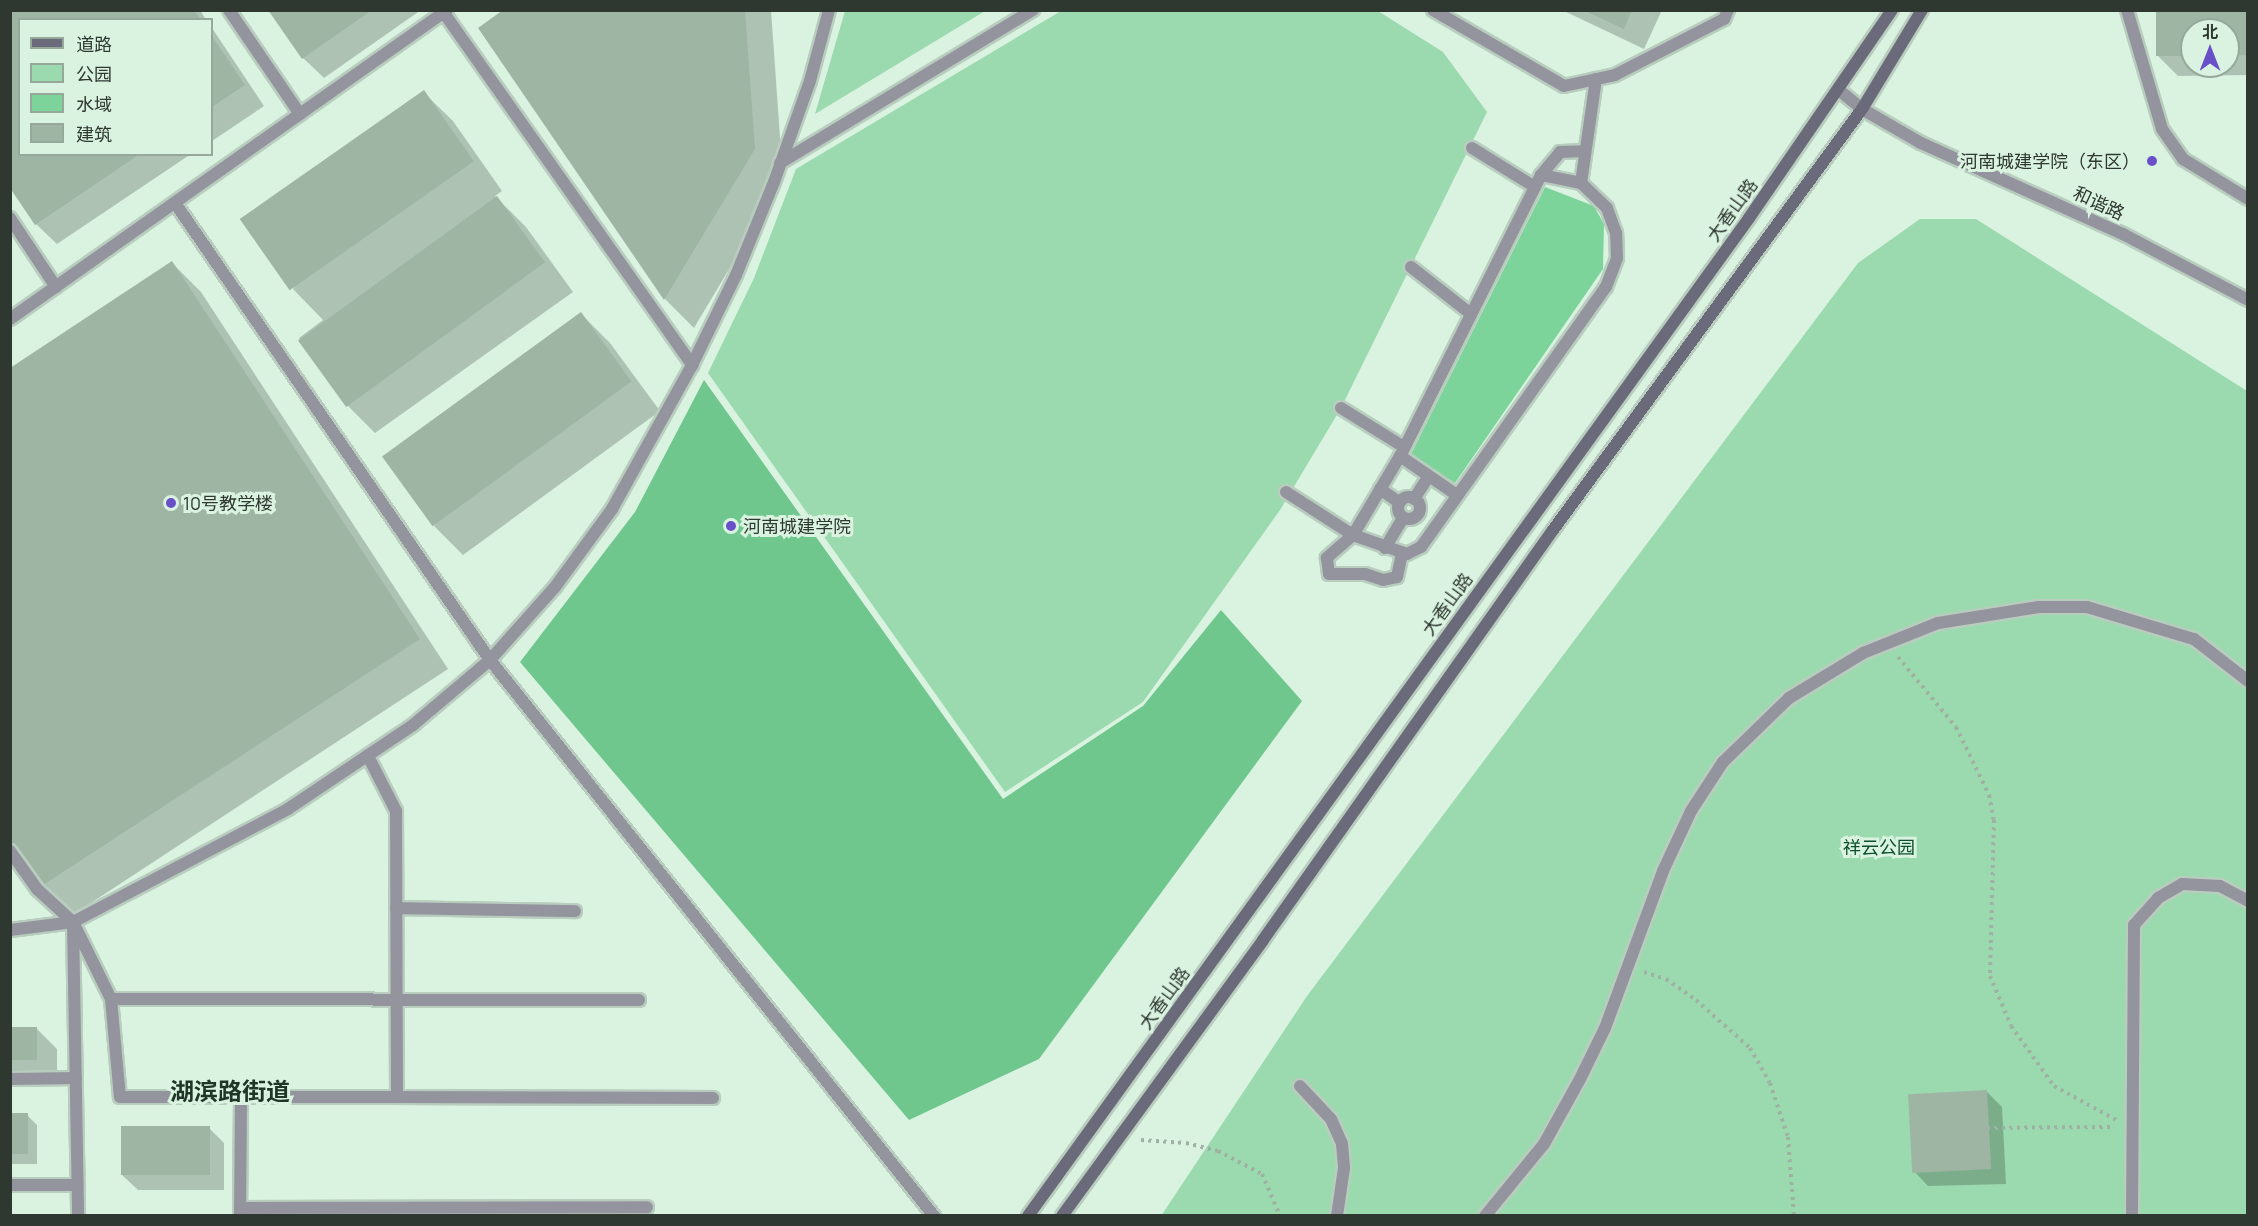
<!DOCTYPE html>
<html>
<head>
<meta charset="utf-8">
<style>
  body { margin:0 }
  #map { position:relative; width:2258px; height:1226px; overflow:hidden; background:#daf3e1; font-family:Manrope,"Noto Sans SC",sans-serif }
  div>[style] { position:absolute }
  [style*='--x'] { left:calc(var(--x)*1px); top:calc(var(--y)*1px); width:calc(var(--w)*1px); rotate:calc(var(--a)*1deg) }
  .green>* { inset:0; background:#9bd9ae }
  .forest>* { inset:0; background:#70c78e }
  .water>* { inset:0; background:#7cd49a }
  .shadow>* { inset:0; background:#0003 }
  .building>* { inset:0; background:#9eb5a4; transform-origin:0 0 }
  .path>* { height:4px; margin-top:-2px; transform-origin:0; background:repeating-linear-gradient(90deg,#9eb1a3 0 3px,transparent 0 7.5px) }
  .roads { filter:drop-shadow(2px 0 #b8cdbe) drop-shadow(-2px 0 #b8cdbe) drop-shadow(0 2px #b8cdbe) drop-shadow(0 -2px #b8cdbe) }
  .service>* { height:12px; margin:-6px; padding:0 6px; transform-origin:6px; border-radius:6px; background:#94949f }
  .minor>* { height:12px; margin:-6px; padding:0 6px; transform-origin:6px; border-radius:6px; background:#94949f }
  .minor>.ring { margin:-6px; padding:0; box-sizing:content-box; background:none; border:12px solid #94949f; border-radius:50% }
  .tertiary>* { height:12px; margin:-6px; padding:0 6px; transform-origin:6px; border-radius:6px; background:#94949f }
  .secondary>* { height:12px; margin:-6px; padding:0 6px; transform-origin:6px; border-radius:6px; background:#6b6a7a }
  .dots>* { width:16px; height:16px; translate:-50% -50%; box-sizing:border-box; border:3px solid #daf3e1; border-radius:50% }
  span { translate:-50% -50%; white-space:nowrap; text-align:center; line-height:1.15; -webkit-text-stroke:6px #daf3e1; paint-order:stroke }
  .poi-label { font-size:18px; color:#2e3730 }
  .right { translate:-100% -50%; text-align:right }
  .left { translate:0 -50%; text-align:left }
  .street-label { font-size:18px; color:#2e3730 }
  .park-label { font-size:18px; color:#0d502c }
  .district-label { font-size:24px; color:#203527; font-weight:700 }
  .frame { position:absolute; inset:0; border:12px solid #2e3730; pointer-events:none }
  .legend { position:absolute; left:18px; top:18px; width:195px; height:138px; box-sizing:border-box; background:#daf3e1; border:2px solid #95a89a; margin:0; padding:8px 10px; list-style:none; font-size:18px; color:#2e3730 }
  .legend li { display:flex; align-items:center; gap:12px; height:30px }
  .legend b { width:30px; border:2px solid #95a89a }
  .north { position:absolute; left:2180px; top:18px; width:60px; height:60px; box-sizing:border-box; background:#daf3e1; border:2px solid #95a89a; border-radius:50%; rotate:0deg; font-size:16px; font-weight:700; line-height:24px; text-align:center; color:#2e3730 }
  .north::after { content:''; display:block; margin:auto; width:21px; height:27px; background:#6950c9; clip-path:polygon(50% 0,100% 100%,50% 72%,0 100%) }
</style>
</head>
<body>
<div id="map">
  <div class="green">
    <div style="clip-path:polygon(845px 11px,845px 10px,985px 11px,815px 114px)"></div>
    <div style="clip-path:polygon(1061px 11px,1378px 11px,1443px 52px,1487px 112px,1341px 408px,1280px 510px,1143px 702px,1005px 792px,708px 373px,754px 278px,796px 169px)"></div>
    <div style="clip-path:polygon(1920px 219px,1976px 219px,2247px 391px,2247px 1215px,1161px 1216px,1307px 996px,1858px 263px)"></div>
  </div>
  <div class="forest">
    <div style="clip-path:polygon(704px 380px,1003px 799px,1143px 706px,1221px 610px,1302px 701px,1039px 1059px,909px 1120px,520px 662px,635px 512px)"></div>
  </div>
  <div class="water">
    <div style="clip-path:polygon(1545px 187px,1594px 206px,1604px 224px,1603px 269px,1455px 483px,1410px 456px)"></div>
  </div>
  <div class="shadow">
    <div style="clip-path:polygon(10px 10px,200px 10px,206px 20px,20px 20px,20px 154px,191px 154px,57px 244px,36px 224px,10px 185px)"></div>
    <div style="clip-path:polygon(270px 10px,421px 10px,324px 78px,303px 58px)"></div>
    <div style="clip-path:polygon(506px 10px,771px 10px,783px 179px,694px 328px,665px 299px,480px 28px)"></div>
    <div style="clip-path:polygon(1562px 10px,1662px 10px,1644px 49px)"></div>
    <div style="clip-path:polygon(evenodd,2157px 10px,2248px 10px,2248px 75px,2178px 76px,2158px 56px,2157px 10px,2192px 30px,2228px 30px,2228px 66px,2192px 66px,2192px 30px)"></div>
    <div style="clip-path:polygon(212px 28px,264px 106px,212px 141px)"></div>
    <div style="clip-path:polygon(423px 92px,453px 121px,502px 191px,495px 196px,526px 227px,573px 292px,375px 433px,346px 404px,299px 338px,323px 320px,293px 289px)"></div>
    <div style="clip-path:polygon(172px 263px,201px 292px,448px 669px,68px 918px,38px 889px)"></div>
    <div style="clip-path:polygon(581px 314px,610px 343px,660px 411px,463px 555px,434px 526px)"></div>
    <div style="clip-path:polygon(10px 1029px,37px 1029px,57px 1049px,57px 1080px,10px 1080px)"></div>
    <div style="clip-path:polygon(1987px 1092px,2002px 1107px,2006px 1184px,1928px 1186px,1913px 1170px)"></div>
    <div style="clip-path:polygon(10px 1115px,27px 1115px,37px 1125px,37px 1164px,10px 1164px)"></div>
    <div style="clip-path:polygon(209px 1128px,224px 1143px,224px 1190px,138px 1190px,122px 1175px)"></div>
  </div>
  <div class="building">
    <div style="clip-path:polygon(10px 10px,194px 10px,201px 20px,20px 20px,20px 154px,140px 154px,35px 225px,10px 188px)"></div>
    <div style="clip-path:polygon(268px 10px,372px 10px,302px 59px)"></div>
    <div style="clip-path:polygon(503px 10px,745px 10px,755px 149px,664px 300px,478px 28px)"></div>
    <div style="clip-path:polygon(1583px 10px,1632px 10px,1624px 29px)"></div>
    <div style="clip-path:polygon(2156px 10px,2248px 10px,2248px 55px,2228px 56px,2228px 30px,2192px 30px,2192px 56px,2156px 56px)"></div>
    <div style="clip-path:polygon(212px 36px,245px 85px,212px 107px)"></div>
    <div style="left:424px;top:90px;width:87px;height:225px;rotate:55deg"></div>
    <div style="left:497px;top:196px;width:82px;height:246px;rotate:54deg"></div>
    <div style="clip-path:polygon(172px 261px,420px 639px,37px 889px,10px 846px,10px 368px)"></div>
    <div style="left:581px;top:312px;width:86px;height:246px;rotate:54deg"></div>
    <div style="left:10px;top:1027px;width:27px;height:33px"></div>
    <div style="left:1987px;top:1090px;width:79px;height:79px;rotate:87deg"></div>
    <div style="left:10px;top:1113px;width:18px;height:41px"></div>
    <div style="left:121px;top:1126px;width:89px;height:49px"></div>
  </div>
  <div class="path">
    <div style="--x:1898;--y:657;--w:91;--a:50.4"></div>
    <div style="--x:1956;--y:727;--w:76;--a:64.1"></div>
    <div style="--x:1989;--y:795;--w:25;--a:79"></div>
    <div style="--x:1994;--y:820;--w:156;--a:91.5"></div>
    <div style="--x:1990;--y:976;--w:54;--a:67.2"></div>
    <div style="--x:2011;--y:1026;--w:74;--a:54.4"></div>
    <div style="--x:2054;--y:1086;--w:71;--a:28.7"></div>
    <div style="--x:1644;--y:972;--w:23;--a:18"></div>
    <div style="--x:1666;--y:979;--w:37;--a:35"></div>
    <div style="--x:1696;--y:1000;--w:72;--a:41.6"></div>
    <div style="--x:1750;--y:1048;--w:40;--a:60.3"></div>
    <div style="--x:1770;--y:1083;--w:57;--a:71.6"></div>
    <div style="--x:1788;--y:1137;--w:79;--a:85.7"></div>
    <div style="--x:1987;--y:1128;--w:127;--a:-0.5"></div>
    <div style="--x:1141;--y:1140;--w:45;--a:3.8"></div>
    <div style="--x:1186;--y:1143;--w:33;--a:14"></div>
    <div style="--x:1218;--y:1151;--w:50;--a:27.6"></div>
    <div style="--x:1262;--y:1174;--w:46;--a:66.8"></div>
  </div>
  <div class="roads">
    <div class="service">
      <div style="--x:1300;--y:1086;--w:45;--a:46.8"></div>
      <div style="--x:1331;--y:1119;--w:27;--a:66"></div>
      <div style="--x:1342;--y:1144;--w:24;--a:85"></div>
      <div style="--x:1344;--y:1168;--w:49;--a:98.3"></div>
      <div style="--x:1485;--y:1216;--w:93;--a:-50.7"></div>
      <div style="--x:1544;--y:1144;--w:74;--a:-61"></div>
      <div style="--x:1580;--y:1079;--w:57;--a:-63.9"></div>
      <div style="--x:1605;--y:1028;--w:167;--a:-69.7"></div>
      <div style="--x:1663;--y:871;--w:66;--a:-65"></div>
      <div style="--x:1691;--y:811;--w:59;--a:-56.9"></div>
      <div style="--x:1723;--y:762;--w:92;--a:-44.1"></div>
      <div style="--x:1789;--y:698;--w:87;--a:-31.3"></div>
      <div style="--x:1863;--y:653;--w:81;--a:-21.8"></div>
      <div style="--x:1938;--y:623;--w:102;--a:-9"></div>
      <div style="--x:2039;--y:607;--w:48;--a:0"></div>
      <div style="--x:2087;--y:607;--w:112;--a:16.7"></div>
      <div style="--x:2194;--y:639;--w:68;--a:37.9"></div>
      <div style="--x:2132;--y:1216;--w:291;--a:-89.6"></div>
      <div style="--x:2134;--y:925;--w:36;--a:-48"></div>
      <div style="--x:2158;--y:898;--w:28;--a:-30"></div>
      <div style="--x:2182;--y:884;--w:38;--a:3"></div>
      <div style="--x:2220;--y:886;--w:32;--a:28"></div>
    </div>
    <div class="minor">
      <div style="--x:229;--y:10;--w:126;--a:55.7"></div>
      <div style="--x:1433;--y:10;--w:151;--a:30.1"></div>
      <div style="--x:1564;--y:86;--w:52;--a:-12.2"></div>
      <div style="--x:1615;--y:75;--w:123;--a:-27.2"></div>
      <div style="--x:1724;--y:19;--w:10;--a:-66"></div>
      <div style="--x:2127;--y:10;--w:124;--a:73.6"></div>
      <div style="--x:2162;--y:129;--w:37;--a:55"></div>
      <div style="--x:2183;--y:159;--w:76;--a:31.6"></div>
      <div style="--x:444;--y:13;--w:431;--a:54.8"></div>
      <div style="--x:1472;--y:148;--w:74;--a:31.8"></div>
      <div style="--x:780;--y:163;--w:296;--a:-31.2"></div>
      <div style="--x:1541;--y:175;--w:30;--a:-50"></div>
      <div style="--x:1560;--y:152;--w:25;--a:-2"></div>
      <div style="--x:1581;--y:183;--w:41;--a:-168.7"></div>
      <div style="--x:1541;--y:175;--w:314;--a:116.6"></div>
      <div style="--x:1400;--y:456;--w:92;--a:120.7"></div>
      <div style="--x:1353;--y:535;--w:57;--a:19.4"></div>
      <div style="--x:1407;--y:554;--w:16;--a:-27"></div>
      <div style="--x:1421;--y:547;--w:319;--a:-54.6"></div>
      <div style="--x:1606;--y:287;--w:31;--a:-69"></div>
      <div style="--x:1617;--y:258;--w:25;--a:-92"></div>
      <div style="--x:1616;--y:233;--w:27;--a:-110"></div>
      <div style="--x:1607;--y:208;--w:36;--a:-136"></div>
      <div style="--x:1581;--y:183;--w:105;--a:-81.8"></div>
      <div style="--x:175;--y:203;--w:555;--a:55.42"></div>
      <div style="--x:490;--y:660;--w:712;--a:51.39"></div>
      <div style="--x:10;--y:218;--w:83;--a:56.3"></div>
      <div style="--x:1411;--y:267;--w:76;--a:38.1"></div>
      <div style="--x:10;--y:319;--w:535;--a:-35.26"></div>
      <div style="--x:1341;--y:408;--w:74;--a:31.8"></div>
      <div style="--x:1400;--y:456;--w:69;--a:34.4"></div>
      <div style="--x:1380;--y:489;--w:24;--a:35"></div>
      <div style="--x:1286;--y:492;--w:80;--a:32.7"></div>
      <div style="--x:1353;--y:535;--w:35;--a:139"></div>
      <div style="--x:1327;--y:558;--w:16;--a:83"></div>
      <div style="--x:1329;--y:574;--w:36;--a:0"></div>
      <div style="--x:1365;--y:574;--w:19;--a:18"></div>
      <div style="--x:1383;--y:580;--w:14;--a:-12"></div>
      <div style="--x:1397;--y:577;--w:25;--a:-78"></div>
      <div class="ring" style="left:1398px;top:497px;width:10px;height:10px"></div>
      <div style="--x:1414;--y:499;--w:27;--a:-57"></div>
      <div style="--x:1385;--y:548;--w:35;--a:-59"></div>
      <div style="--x:10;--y:851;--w:47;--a:54.6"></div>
      <div style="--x:37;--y:889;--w:49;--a:42.5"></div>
      <div style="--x:73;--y:922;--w:294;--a:89"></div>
      <div style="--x:396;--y:908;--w:179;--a:1"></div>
      <div style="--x:73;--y:922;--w:86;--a:63.7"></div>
      <div style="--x:111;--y:999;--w:528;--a:0.11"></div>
      <div style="--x:10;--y:930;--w:64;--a:-7.2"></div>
      <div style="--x:73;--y:922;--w:243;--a:-27.7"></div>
      <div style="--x:288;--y:809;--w:151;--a:-33.9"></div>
      <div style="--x:413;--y:725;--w:101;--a:-40.2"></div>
      <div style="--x:490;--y:660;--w:98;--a:-48.3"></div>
      <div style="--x:555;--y:587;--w:97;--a:-53.8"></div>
      <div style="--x:612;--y:509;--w:165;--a:-60.9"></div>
      <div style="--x:692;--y:365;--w:100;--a:-63.9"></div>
      <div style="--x:736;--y:275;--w:100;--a:-67.8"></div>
      <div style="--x:774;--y:182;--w:107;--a:-70.4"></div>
      <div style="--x:810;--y:81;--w:73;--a:-75"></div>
      <div style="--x:111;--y:999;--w:98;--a:84.8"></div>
      <div style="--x:120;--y:1097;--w:277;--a:0"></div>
      <div style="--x:397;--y:1097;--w:286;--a:-90.2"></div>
      <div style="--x:396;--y:811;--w:59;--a:-117"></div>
      <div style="--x:10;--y:1079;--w:66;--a:-0.9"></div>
      <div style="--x:397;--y:1097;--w:316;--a:0.2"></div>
      <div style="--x:10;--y:1185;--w:67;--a:0"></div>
      <div style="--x:240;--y:1208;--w:407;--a:-0.1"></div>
      <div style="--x:240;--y:1216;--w:119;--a:-89.5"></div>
    </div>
    <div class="tertiary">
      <div style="--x:1840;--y:91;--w:28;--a:39"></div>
      <div style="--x:1862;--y:109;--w:68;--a:30"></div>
      <div style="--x:1921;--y:143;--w:222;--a:24.3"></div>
      <div style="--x:2123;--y:234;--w:141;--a:27.8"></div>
    </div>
    <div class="secondary">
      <div style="--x:1028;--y:1216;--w:1231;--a:-54.15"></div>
      <div style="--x:1749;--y:218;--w:252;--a:-55.5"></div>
      <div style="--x:1062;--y:1216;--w:341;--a:-53.9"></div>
      <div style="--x:1263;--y:940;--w:502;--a:-54.73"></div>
      <div style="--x:1553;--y:530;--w:522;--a:-53.72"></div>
      <div style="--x:1862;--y:109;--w:116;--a:-58.8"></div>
    </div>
  </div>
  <div class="dots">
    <div style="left:2152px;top:161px;background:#6950c9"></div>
    <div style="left:171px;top:503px;background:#6950c9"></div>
    <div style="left:731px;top:526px;background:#6950c9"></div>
  </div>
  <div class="poi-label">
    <span class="right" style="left:2140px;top:161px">河南城建学院（东区）</span>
    <span class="left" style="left:183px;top:503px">10号教学楼</span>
    <span class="left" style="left:743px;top:526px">河南城建学院</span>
  </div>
  <div class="street-label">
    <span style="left:2099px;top:203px;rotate:25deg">和谐路</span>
    <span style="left:1732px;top:210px;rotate:-54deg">大香山路</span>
    <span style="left:1447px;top:604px;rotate:-54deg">大香山路</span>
    <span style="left:1164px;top:998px;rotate:-54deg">大香山路</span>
  </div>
  <div class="park-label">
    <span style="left:1879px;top:847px">祥云公园</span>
  </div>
  <div class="district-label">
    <span style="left:230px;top:1091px">湖滨路街道</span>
  </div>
  <div class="frame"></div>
  <ul class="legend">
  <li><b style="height:8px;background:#6b6a7a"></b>道路</li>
  <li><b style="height:16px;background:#9bd9ae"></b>公园</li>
  <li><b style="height:16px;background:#7cd49a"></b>水域</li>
  <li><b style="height:16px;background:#9eb5a4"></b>建筑</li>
  </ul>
  <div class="north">北</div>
</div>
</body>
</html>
